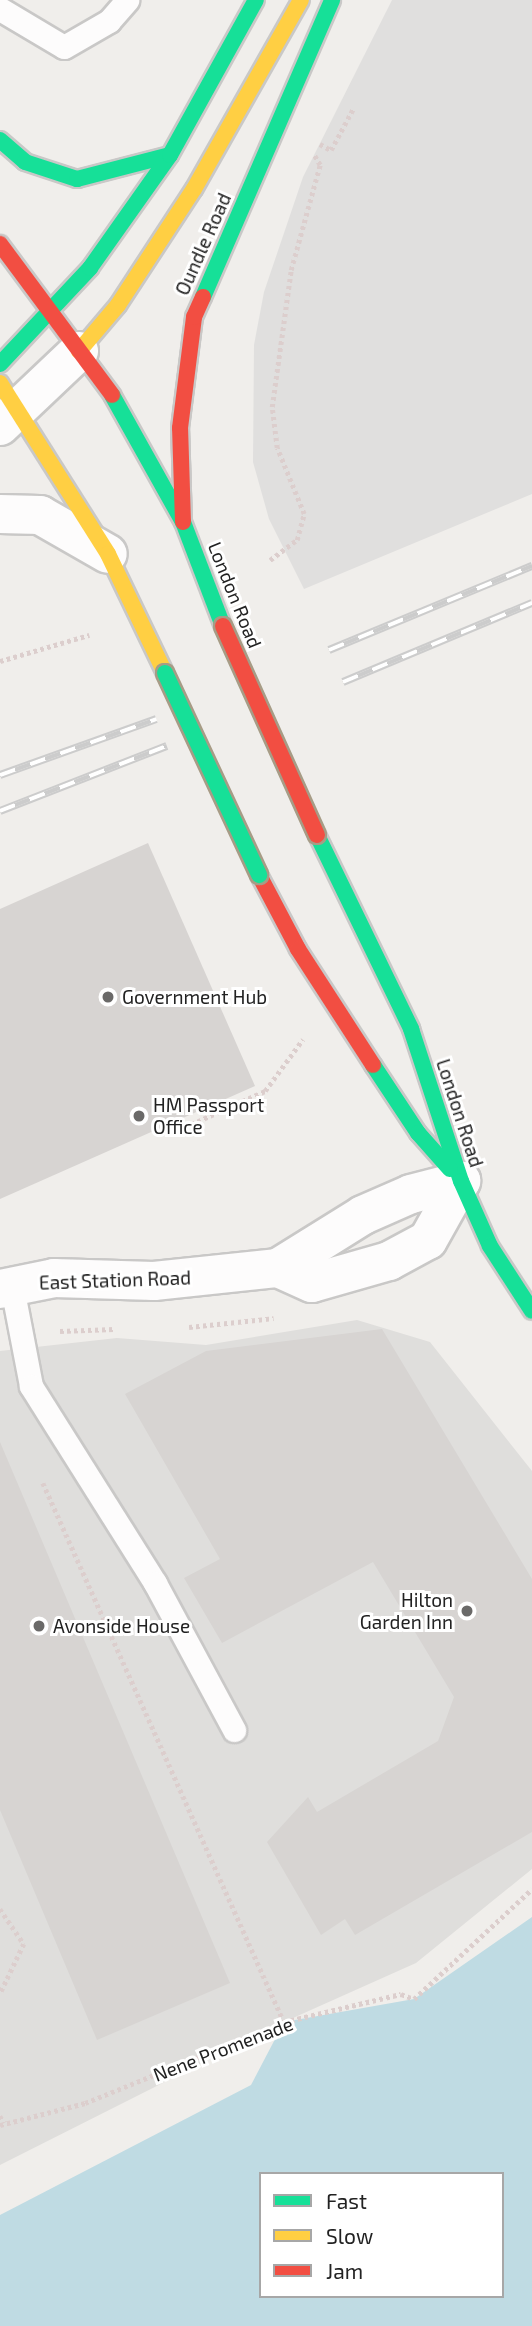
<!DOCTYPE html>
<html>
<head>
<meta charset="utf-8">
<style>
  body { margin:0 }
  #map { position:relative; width:532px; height:2326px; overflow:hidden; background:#f0eeeb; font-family:"Exo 2",sans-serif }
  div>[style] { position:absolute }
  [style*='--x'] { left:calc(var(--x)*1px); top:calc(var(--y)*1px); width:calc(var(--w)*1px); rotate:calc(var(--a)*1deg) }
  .residential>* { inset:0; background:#dfdedc }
  .parking>* { inset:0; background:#e0dfde }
  .water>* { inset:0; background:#bfdbe3 }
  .building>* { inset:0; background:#d7d4d2 }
  .path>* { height:4.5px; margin-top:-2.25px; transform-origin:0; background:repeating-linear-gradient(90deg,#dccecd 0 3.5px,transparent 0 7px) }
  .roads { filter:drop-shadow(2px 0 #c9c8c7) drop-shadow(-2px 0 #c9c8c7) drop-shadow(0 2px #c9c8c7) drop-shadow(0 -2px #c9c8c7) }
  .lane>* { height:23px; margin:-11.5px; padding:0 11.5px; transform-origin:11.5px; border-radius:11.5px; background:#fdfcfc }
  .street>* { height:38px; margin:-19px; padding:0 19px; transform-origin:19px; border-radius:19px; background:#fdfcfc }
  .fast>* { height:16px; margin:-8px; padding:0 8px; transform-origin:8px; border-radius:8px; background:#16e098 }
  .slow>* { height:16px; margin:-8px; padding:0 8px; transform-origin:8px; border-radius:8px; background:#ffcf43 }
  .jam>* { height:16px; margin:-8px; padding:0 8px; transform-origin:8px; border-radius:8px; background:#f24e42 }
  .rail>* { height:8px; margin-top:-4px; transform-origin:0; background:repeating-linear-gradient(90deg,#fff 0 16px,#ccc 0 32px); box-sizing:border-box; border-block:2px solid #ccc }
  .bridges { filter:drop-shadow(2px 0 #a79c86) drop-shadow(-2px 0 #a79c86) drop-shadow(0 2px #a79c86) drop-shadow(0 -2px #a79c86) }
  .fast-bridge>* { height:16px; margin:-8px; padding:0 8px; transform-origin:8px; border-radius:8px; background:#16e098 }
  .jam-bridge>* { height:16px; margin:-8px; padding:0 8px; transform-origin:8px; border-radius:8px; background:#f24e42 }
  .dots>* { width:19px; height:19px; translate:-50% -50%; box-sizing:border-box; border:4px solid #fff; border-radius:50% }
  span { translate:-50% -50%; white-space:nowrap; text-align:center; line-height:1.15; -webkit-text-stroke:6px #fff; paint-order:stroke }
  .street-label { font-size:19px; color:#222 }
  .poi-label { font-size:19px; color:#222 }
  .left { translate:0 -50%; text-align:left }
  .right { translate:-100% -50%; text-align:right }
  .legend { position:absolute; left:259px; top:2172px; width:245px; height:126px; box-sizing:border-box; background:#fff; border:2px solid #a7a7a7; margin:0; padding:9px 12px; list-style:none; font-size:21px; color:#222 }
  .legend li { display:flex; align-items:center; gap:14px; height:35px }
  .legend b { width:35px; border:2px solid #a7a7a7 }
</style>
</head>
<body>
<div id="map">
  <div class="residential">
    <div style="clip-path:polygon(357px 1320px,430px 1342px,532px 1471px,532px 1869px,416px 1963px,284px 2022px,0 2165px,0 1351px,117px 1338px,206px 1345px)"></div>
  </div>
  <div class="parking">
    <div style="clip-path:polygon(392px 0,532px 0,532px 494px,304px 589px,269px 519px,253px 462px,254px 345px,264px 292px,303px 177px)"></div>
  </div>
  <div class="water">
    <div style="clip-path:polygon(evenodd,532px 1917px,532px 2326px,0 2326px,0 2215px,251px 2085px,284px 2022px,414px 1999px,532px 1917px,261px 2174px,502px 2174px,502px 2296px,261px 2296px,261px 2174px)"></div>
  </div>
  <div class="building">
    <div style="clip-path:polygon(148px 843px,255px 1086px,0 1199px,0 909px)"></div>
    <div style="clip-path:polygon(382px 1329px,532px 1579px,532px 1832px,355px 1935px,345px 1919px,321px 1935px,267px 1842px,308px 1797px,317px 1812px,438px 1741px,454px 1697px,373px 1562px,222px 1643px,184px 1578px,220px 1559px,125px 1394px,206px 1351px)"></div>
    <div style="clip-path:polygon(0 1442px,230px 1983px,97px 2040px,0 1810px)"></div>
  </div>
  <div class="path">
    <div style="--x:320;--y:144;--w:13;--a:29"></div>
    <div style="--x:331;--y:150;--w:47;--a:-61.8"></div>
    <div style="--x:270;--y:560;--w:34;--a:-37"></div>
    <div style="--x:297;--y:540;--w:27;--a:-75"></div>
    <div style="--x:304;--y:514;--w:71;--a:-112.2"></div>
    <div style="--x:277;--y:448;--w:41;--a:-97"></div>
    <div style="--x:272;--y:407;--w:138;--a:-82.1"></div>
    <div style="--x:291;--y:270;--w:109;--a:-74.6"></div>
    <div style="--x:320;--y:165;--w:12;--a:-121"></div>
    <div style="--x:0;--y:661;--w:93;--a:-16.3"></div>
    <div style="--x:169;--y:1125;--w:9;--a:69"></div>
    <div style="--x:172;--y:1133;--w:102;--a:-24.3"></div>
    <div style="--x:265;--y:1091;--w:64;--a:-53.8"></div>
    <div style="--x:189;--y:1327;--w:85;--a:-6"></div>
    <div style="--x:60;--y:1331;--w:54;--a:-2.1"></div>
    <div style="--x:43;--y:1483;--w:590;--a:65.91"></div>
    <div style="--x:0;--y:1909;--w:42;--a:55.6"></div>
    <div style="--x:24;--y:1944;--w:55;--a:115.6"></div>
    <div style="--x:0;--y:2116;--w:8;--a:60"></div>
    <div style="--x:0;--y:2125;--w:88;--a:-14.5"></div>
    <div style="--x:85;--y:2103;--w:215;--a:-22.1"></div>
    <div style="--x:284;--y:2022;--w:120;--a:-13.5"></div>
    <div style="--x:401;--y:1994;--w:14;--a:21"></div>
    <div style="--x:414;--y:1999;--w:161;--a:-43"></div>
  </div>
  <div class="roads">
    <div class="lane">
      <div style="--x:0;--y:9;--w:74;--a:30.7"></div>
      <div style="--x:64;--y:47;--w:52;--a:-30"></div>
      <div style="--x:109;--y:21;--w:28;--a:-49"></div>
      <div style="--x:12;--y:1287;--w:101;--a:79.1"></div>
      <div style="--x:31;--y:1386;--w:233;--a:57.8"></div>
      <div style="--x:155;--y:1583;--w:167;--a:61.7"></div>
    </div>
    <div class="street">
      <div style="--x:0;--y:426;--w:109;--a:-43.5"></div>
      <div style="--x:0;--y:514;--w:40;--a:1.4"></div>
      <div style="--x:40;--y:515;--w:78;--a:29.8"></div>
      <div style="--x:278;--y:1268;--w:37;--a:24"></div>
      <div style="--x:312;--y:1283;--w:80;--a:-15.9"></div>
      <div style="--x:389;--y:1261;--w:44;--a:-28.3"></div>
      <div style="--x:428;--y:1240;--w:68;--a:-60.8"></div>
      <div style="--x:0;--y:1289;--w:55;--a:-11.5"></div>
      <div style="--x:54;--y:1278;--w:100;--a:1.7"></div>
      <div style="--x:154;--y:1281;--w:125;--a:-6"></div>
      <div style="--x:278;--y:1268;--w:100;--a:-31.9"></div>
      <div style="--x:363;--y:1215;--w:52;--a:-23.6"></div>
      <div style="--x:411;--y:1194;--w:52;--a:-14.6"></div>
    </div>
    <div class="fast">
      <div style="--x:0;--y:140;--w:33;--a:41"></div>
      <div style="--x:25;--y:162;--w:55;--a:18.1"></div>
      <div style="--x:77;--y:179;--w:96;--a:-14.5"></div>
      <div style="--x:203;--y:297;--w:324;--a:-66.5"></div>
      <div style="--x:0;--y:364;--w:132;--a:-46.8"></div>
      <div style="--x:90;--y:268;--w:138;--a:-54.7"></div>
      <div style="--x:170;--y:155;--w:177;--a:-61"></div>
      <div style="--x:112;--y:395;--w:145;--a:60.8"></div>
      <div style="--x:183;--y:522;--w:111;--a:69"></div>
      <div style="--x:317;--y:835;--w:216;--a:64.1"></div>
      <div style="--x:411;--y:1029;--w:160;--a:71.8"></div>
      <div style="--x:461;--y:1181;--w:71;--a:66"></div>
      <div style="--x:490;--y:1246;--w:77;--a:57.1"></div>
      <div style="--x:373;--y:1065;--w:82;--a:56.5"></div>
      <div style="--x:418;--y:1133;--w:48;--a:48.4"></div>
    </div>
    <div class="slow">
      <div style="--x:79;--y:351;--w:60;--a:-49.7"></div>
      <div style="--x:118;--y:305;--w:139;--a:-56.8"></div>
      <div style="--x:194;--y:189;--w:217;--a:-60.5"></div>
      <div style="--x:0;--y:383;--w:202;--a:57.7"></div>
      <div style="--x:108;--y:554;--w:132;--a:64.4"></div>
    </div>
    <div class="jam">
      <div style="--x:0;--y:244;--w:188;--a:53.4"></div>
      <div style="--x:183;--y:522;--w:94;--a:-91.8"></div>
      <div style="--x:180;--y:428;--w:112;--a:-82.8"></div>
      <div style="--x:194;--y:317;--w:22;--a:-66"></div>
      <div style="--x:259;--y:875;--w:84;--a:62.2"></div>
      <div style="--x:298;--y:949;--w:138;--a:57.1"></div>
    </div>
  </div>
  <div class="rail">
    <div style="--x:329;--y:650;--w:220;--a:-22.5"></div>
    <div style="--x:343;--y:682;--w:205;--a:-22.7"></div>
    <div style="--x:0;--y:775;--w:166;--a:-19.7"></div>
    <div style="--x:0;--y:811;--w:179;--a:-21.3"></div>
  </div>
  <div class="bridges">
    <div class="fast-bridge">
      <div style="--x:165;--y:673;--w:223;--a:65"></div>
    </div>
    <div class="jam-bridge">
      <div style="--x:223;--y:626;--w:229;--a:65.8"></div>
    </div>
  </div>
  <div class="dots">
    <div style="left:108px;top:997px;background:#6a6968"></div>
    <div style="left:139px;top:1116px;background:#6a6968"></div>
    <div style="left:467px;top:1611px;background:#6a6968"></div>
    <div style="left:39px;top:1626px;background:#6a6968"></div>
  </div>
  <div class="street-label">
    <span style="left:203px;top:244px;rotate:-66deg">Oundle Road</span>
    <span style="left:235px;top:595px;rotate:68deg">London Road</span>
    <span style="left:460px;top:1113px;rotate:72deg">London Road</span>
    <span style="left:115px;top:1280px;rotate:-2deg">East Station Road</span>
    <span style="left:223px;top:2049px;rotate:-21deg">Nene Promenade</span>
  </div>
  <div class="poi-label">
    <span class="left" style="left:122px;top:997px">Government Hub</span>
    <span class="left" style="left:153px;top:1116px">HM Passport<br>Office</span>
    <span class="right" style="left:453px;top:1611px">Hilton<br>Garden Inn</span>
    <span class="left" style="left:53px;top:1626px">Avonside House</span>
  </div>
  <ul class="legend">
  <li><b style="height:9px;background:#16e098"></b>Fast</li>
  <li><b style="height:9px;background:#ffcf43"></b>Slow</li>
  <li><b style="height:9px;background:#f24e42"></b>Jam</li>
  </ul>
</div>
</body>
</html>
